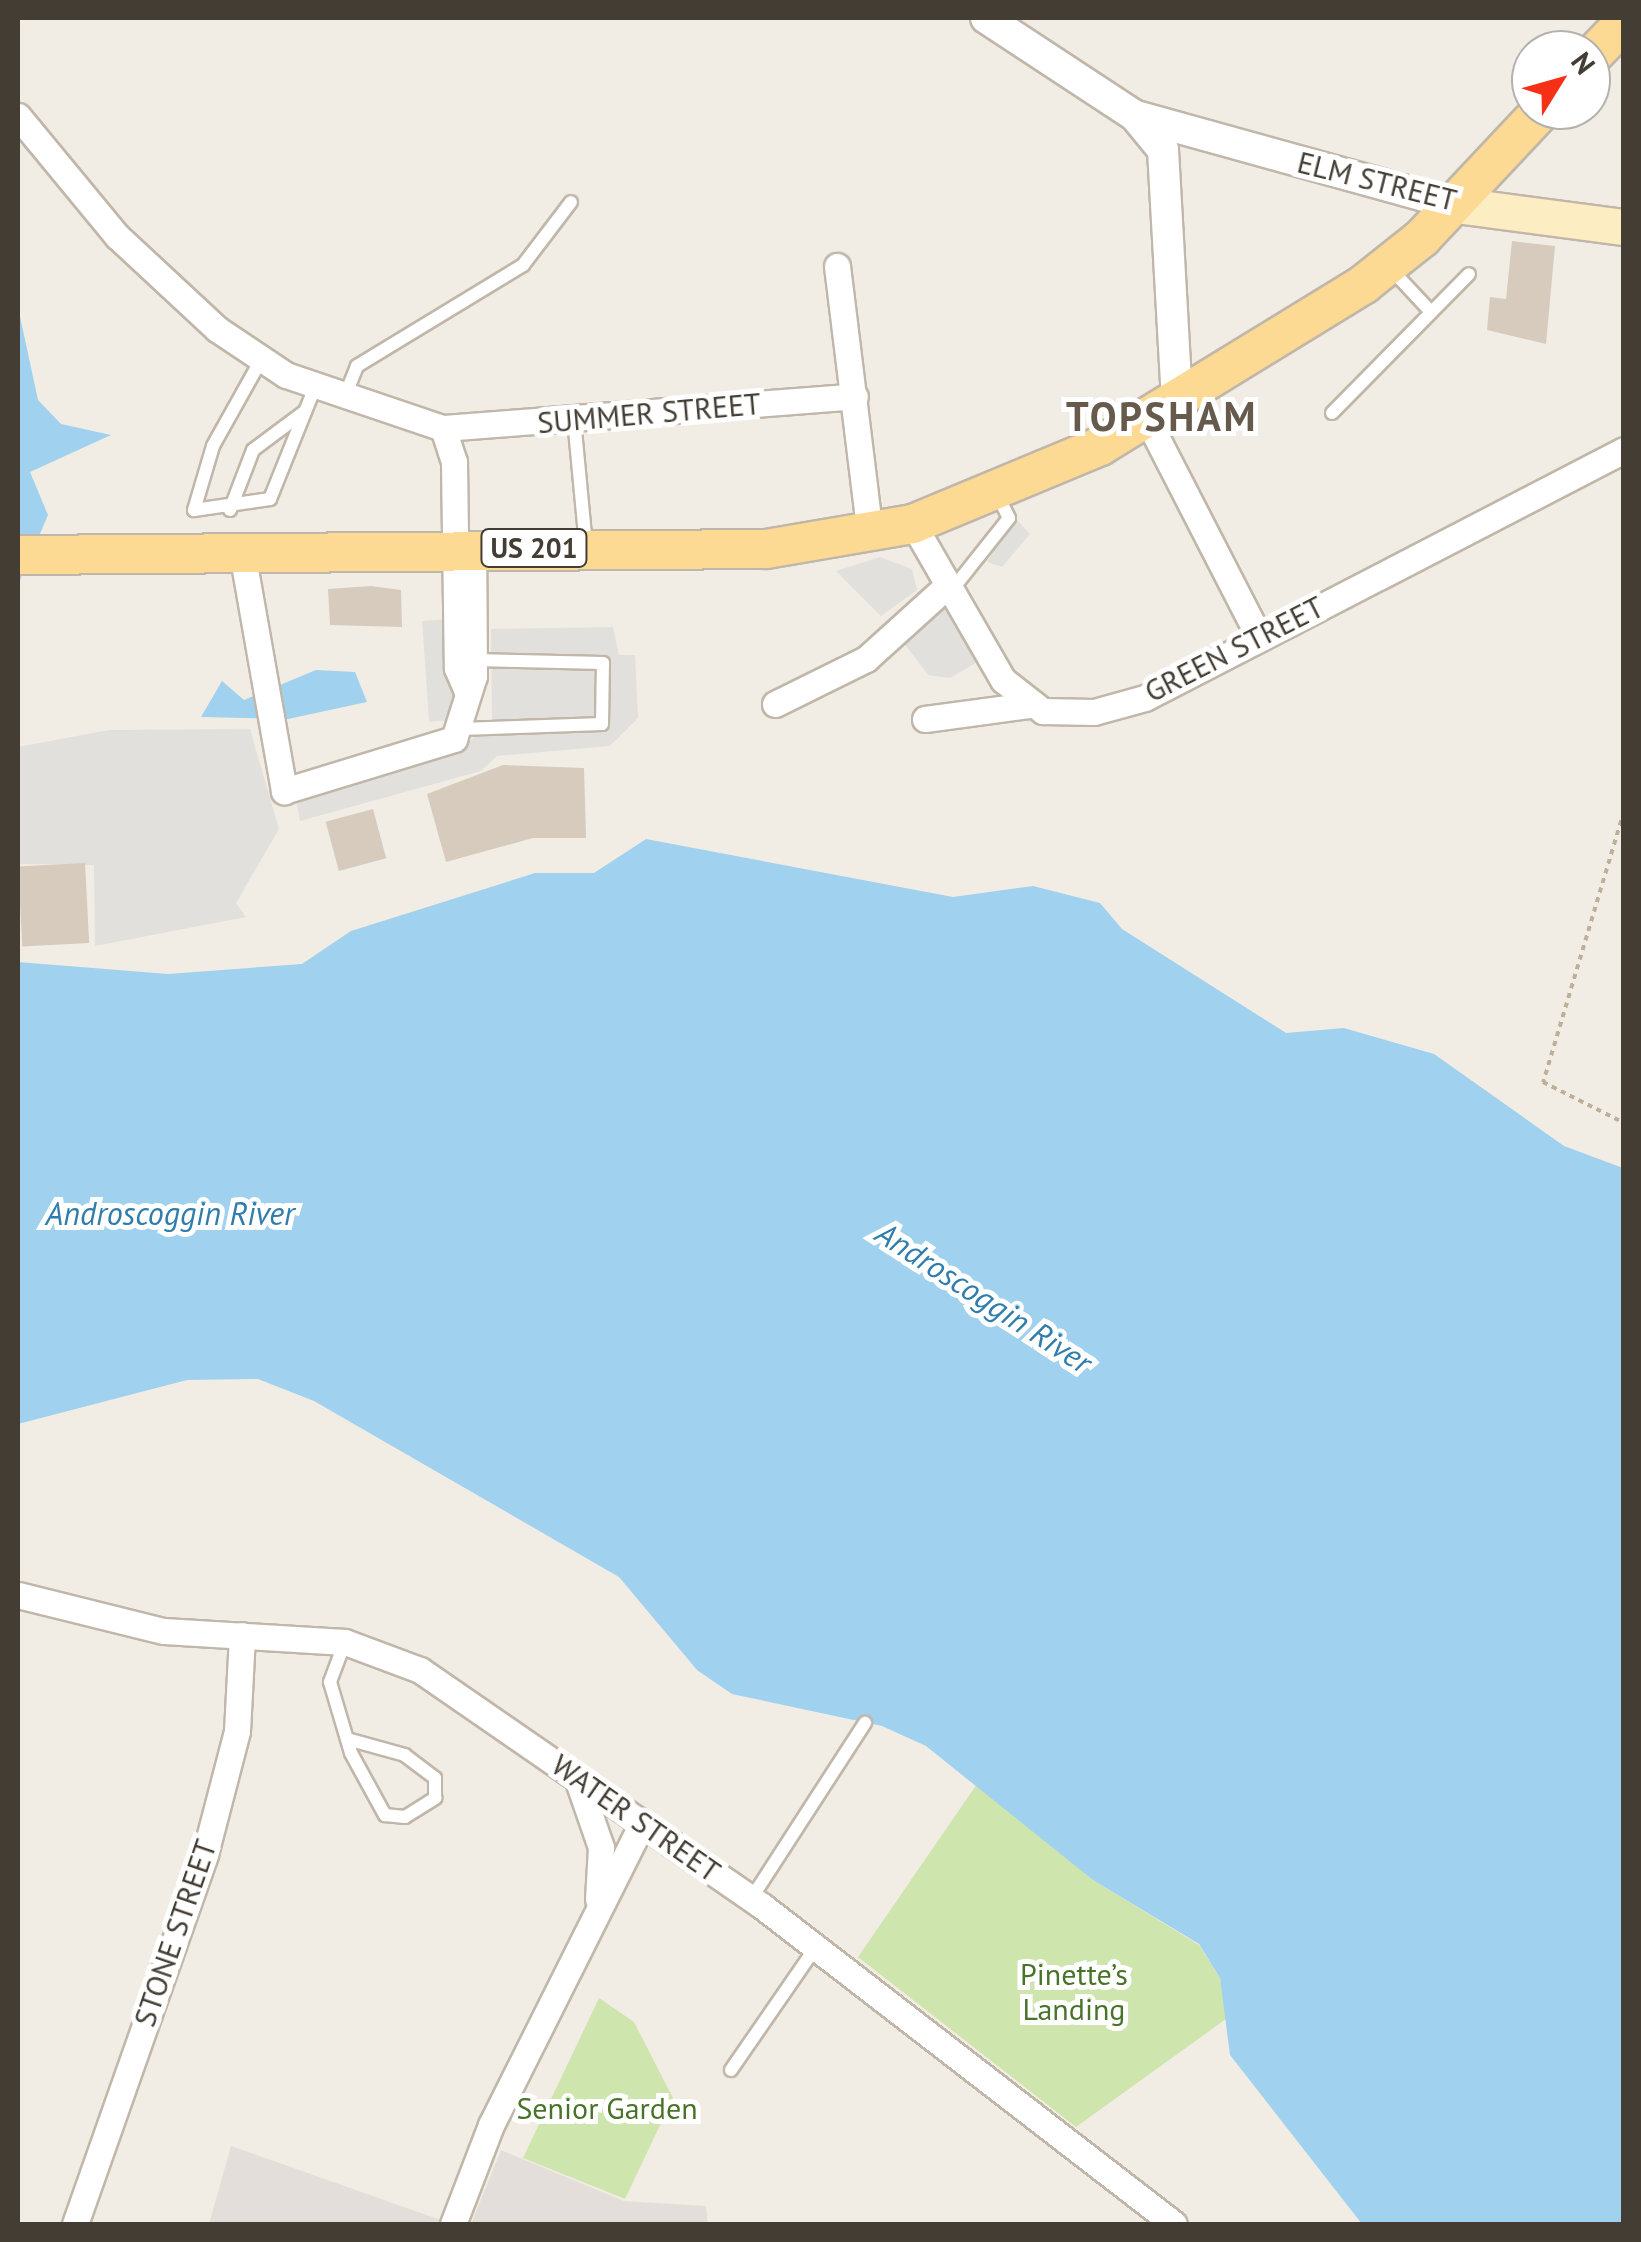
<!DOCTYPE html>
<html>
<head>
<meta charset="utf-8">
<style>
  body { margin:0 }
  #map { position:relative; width:1641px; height:2242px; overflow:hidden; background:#f2ede4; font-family:"PT Sans",sans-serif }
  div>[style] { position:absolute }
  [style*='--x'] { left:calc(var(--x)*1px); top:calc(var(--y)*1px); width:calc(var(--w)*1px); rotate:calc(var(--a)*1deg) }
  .industrial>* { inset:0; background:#e3ded9 }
  .green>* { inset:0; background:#cee5ad }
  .parking>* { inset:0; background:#e2e0dc; transform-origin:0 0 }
  .water>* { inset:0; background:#a0d1ee }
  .building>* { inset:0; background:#d6cbbd; transform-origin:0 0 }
  .path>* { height:4px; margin-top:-2px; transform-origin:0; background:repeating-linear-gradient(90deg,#beaf98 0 5px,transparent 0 10px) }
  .roads { filter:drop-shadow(2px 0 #c0b7aa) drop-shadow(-2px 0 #c0b7aa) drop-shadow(0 2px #c0b7aa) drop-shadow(0 -2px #c0b7aa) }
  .service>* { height:12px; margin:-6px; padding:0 6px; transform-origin:6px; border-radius:6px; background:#fff }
  .minor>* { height:25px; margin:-12.5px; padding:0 12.5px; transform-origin:12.5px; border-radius:12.5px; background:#fff }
  .tertiary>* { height:30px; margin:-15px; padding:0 15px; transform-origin:15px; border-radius:15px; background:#fff }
  .secondary>* { height:35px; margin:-17.5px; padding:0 17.5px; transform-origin:17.5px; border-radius:17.5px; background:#fdedc2 }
  .primary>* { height:38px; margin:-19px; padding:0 19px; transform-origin:19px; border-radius:19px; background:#fcda93 }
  span { translate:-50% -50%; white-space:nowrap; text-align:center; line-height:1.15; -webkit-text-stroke:10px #fff; paint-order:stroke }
  .shield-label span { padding:2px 8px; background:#fff; border:2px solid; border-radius:8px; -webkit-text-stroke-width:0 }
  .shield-label { font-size:28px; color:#433d34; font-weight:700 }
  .street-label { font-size:30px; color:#433d34 }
  .park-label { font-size:30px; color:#487329 }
  .water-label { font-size:32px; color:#307dac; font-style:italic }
  .district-label { font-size:40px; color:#665a4c; font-weight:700; letter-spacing:2.5px }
  .frame { position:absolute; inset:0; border:20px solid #433d34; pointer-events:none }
  .north { position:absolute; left:1511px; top:30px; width:100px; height:100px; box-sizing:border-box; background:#fff; border:2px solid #b4b1ae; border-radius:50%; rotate:53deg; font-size:28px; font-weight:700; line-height:40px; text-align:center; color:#433d34 }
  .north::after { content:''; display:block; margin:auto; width:35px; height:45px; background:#f53017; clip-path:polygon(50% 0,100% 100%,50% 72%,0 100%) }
</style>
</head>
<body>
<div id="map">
  <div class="industrial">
    <div style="clip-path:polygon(231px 2146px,452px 2224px,209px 2224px)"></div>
    <div style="clip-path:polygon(501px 2150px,624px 2201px,706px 2206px,708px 2224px,471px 2224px)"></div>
  </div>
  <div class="green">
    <div style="clip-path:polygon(979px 1781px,1093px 1880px,1199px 1945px,1220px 1978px,1226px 2019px,1076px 2127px,858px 1957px)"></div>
    <div style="clip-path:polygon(599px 1998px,634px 2022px,673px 2098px,625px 2199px,523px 2158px)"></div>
  </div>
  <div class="parking">
    <div style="clip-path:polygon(1015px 518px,1030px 534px,1002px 567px,987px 562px)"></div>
    <div style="clip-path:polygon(880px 557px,912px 569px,917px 590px,881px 616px,836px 571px)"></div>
    <div style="clip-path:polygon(942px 604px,979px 661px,950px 678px,928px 675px,903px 642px)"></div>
    <div style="left:449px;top:619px;width:101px;height:27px;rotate:86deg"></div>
    <div style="clip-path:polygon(613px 627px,619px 655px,635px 655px,638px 718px,610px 746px,497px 756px,481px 771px,300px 821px,294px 788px,459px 752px,492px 720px,491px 629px)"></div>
    <div style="clip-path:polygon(250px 729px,279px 829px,236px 903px,246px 917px,95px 946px,94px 865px,18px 864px,18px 747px,109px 730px)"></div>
  </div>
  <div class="water">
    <div style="clip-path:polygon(18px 307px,38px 400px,61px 424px,111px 435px,30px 472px,48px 515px,18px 585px)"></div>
    <div style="clip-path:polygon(316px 670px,355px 672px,367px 702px,288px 719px,201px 717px,222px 681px,244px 700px)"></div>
    <div style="clip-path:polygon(646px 839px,953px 897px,1033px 886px,1100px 903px,1122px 929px,1286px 1033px,1344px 1028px,1434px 1054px,1564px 1146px,1623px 1168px,1623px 2224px,1362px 2224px,1230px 2055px,1220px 1978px,1199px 1944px,1093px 1880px,926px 1746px,882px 1726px,732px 1694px,697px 1670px,619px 1577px,314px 1401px,258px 1379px,187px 1380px,18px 1424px,18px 962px,168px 974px,302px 964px,351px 931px,535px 873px,594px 873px)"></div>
  </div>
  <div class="building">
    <div style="clip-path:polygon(1512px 241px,1555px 246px,1546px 344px,1487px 330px,1490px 297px,1506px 299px)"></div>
    <div style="clip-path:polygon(371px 586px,401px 590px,402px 627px,330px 625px,328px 589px)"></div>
    <div style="clip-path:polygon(503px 765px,584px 768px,586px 838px,533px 838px,446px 862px,427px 794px)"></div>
    <div style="left:373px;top:809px;width:51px;height:49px;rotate:75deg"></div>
    <div style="left:85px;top:863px;width:80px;height:67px;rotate:87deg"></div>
  </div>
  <div class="path">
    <div style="--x:1624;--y:811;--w:283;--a:106.6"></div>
    <div style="--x:1543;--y:1082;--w:91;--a:26.8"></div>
  </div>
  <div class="roads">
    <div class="service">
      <div style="--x:1390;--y:268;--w:60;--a:47"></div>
      <div style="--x:261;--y:360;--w:98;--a:119.2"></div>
      <div style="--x:213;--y:446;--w:67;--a:106.5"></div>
      <div style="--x:194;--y:510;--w:77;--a:-8.2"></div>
      <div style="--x:270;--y:499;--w:121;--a:-68.1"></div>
      <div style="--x:345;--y:396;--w:32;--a:-68"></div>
      <div style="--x:357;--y:366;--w:194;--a:-31.3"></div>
      <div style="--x:523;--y:265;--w:79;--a:-52.7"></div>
      <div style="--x:1332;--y:413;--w:195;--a:-45.4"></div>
      <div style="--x:574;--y:419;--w:127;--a:84.6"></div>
      <div style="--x:230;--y:510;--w:64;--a:-69"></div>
      <div style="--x:253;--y:450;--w:64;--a:-36.7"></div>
      <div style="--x:951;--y:591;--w:93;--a:-51.5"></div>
      <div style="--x:1009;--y:518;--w:28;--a:-117"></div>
      <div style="--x:461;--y:729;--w:141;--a:-2"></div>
      <div style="--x:602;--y:724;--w:61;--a:-89.1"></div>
      <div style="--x:603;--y:663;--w:129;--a:-178.7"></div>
      <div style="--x:345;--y:1642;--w:43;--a:110.6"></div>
      <div style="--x:330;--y:1682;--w:74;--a:73.5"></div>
      <div style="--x:351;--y:1753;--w:71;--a:61.3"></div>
      <div style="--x:385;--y:1815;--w:20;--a:6"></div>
      <div style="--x:405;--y:1817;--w:36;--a:-32"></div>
      <div style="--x:435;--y:1798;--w:20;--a:-90"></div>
      <div style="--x:435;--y:1778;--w:38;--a:-143"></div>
      <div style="--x:405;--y:1755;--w:60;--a:-164.6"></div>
      <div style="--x:751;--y:1899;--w:210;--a:-57.1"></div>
      <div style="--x:731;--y:2070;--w:150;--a:-55.4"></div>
    </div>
    <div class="minor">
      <div style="--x:18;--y:116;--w:156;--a:50.5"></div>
      <div style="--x:117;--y:236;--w:137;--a:42.9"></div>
      <div style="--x:217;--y:329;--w:83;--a:33.7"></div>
      <div style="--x:286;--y:375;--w:166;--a:18.7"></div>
      <div style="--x:443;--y:428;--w:36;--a:72"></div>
      <div style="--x:454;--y:462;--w:206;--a:89.2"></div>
      <div style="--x:457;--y:668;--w:26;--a:67"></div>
      <div style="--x:837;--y:266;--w:271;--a:83"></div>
      <div style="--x:1146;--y:417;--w:247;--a:62.8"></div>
      <div style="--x:443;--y:428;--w:413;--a:-4.4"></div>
      <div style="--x:913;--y:524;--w:180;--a:60"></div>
      <div style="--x:1003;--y:680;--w:51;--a:37.8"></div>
      <div style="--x:1043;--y:711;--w:51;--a:1.1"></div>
      <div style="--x:1094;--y:712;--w:53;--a:-15.4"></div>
      <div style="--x:1145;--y:698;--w:539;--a:-27.37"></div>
      <div style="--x:243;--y:558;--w:237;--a:80"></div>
      <div style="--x:284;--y:791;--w:178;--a:-17"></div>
      <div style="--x:454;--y:739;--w:66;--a:-72.4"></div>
      <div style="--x:474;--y:676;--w:129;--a:-90.4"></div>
      <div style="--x:775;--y:704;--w:102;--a:-26.3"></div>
      <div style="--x:866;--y:659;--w:110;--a:-42.1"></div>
      <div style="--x:925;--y:719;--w:104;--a:-7.7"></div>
      <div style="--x:18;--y:1595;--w:150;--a:13.9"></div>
      <div style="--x:164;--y:1631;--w:181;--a:3.5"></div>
      <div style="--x:345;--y:1642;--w:80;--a:20.5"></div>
      <div style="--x:420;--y:1670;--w:416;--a:34.6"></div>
      <div style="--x:762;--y:1906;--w:520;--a:37.66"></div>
      <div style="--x:579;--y:1784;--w:67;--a:70.8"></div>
      <div style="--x:601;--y:1847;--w:52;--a:93.3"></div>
      <div style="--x:75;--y:2224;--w:392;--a:-70.6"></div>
      <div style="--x:205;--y:1854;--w:127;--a:-75.4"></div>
      <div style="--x:237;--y:1731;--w:96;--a:-87"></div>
      <div style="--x:453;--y:2224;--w:106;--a:-69"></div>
      <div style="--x:491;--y:2125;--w:338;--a:-63.4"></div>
    </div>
    <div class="tertiary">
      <div style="--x:986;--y:18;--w:178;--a:33.3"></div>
      <div style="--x:1135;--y:116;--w:44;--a:50.5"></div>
      <div style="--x:1163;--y:150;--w:248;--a:86.8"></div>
      <div style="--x:1136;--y:116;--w:332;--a:15.5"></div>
    </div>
    <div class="secondary">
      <div style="--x:1456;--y:205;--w:169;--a:7.5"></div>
    </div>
    <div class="primary">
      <div style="--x:1591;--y:57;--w:47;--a:-45.9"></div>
      <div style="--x:18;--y:555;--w:748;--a:-0.46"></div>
      <div style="--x:766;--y:549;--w:149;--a:-9.7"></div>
      <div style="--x:913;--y:524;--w:203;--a:-22.6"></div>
      <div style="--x:1100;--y:446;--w:310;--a:-31.5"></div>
      <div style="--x:1364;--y:284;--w:74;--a:-38.4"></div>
      <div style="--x:1422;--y:238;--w:175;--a:-46.8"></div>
    </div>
  </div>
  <div class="shield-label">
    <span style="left:534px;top:548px">US 201</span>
  </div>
  <div class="street-label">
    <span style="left:1377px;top:181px;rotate:14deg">ELM STREET</span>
    <span style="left:649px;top:413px;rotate:-5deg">SUMMER STREET</span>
    <span style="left:1234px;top:649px;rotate:-27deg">GREEN STREET</span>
    <span style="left:636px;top:1818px;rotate:35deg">WATER STREET</span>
    <span style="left:175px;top:1933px;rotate:-71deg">STONE STREET</span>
  </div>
  <div class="park-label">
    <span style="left:1074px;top:1991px">Pinette’s<br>Landing</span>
    <span style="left:607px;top:2108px">Senior Garden</span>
  </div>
  <div class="water-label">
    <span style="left:170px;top:1213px">Androscoggin River</span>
    <span style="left:984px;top:1297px;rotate:33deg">Androscoggin River</span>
  </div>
  <div class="district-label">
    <span style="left:1162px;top:416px">TOPSHAM</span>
  </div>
  <div class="frame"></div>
  <div class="north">N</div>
</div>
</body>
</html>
